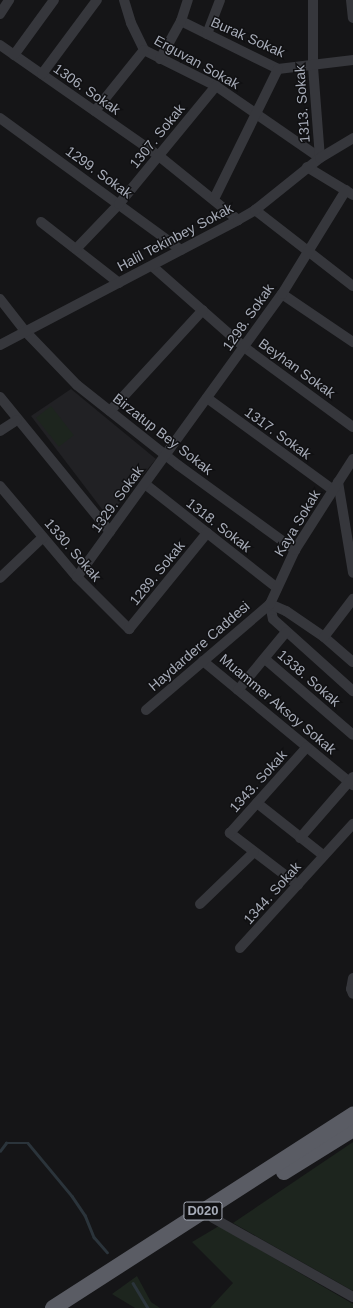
<!DOCTYPE html>
<html>
<head>
<meta charset="utf-8">
<style>
  body { margin:0 }
  #map { position:relative; width:353px; height:1308px; overflow:hidden; background:#151517; font-family:Arial,sans-serif }
  div>[style] { position:absolute }
  [style*='--x'] { left:calc(var(--x)*1px); top:calc(var(--y)*1px); width:calc(var(--w)*1px); rotate:calc(var(--a)*1deg) }
  .built>* { inset:0; background:#212124 }
  .green>* { inset:0; background:#1d251e; transform-origin:0 0 }
  .stream>* { height:2.5px; margin:-1.25px; padding:0 1.25px; transform-origin:1.25px; border-radius:1.25px; background:#2b343b }
  .minor>* { height:10px; margin:-5px; padding:0 5px; transform-origin:5px; border-radius:5px; background:#36373c }
  .trunk>* { height:16px; margin:-8px; padding:0 8px; transform-origin:8px; border-radius:8px; background:#5a5c64 }
  span { translate:-50% -50%; white-space:nowrap; text-align:center; line-height:1.15; -webkit-text-stroke:3px #101012; paint-order:stroke }
  .shield-label span { padding:1px 3px; background:#101012; border:1px solid; border-radius:3px; -webkit-text-stroke-width:0 }
  .shield-label { font-size:13px; color:#a7acb8; font-weight:700 }
  .street-label { font-size:14px; color:#a7acb8 }
</style>
</head>
<body>
<div id="map">
  <div class="built">
    <div style="clip-path:polygon(71px 389px,156px 459px,108px 517px,31px 416px)"></div>
  </div>
  <div class="green">
    <div style="left:51px;top:406px;width:37px;height:19px;rotate:52deg"></div>
    <div style="clip-path:polygon(353px 1142px,353px 1291px,233px 1223px)"></div>
    <div style="clip-path:polygon(219px 1226px,353px 1304px,353px 1308px,210px 1308px,233px 1283px,192px 1242px)"></div>
    <div style="clip-path:polygon(137px 1276px,151px 1302px,160px 1308px,135px 1308px,112px 1294px)"></div>
  </div>
  <div class="stream">
    <div style="--x:0;--y:1151;--w:10;--a:-53"></div>
    <div style="--x:6;--y:1143;--w:22;--a:0"></div>
    <div style="--x:28;--y:1143;--w:69;--a:50.3"></div>
    <div style="--x:72;--y:1196;--w:23;--a:56"></div>
    <div style="--x:85;--y:1215;--w:24;--a:68"></div>
    <div style="--x:94;--y:1237;--w:20;--a:49"></div>
    <div style="--x:133;--y:1283;--w:29;--a:59"></div>
  </div>
  <div class="minor">
    <div style="--x:124;--y:0;--w:24;--a:73"></div>
    <div style="--x:131;--y:23;--w:30;--a:64"></div>
    <div style="--x:144;--y:50;--w:80;--a:26.6"></div>
    <div style="--x:216;--y:86;--w:126;--a:34.7"></div>
    <div style="--x:313;--y:0;--w:67;--a:90"></div>
    <div style="--x:313;--y:67;--w:91;--a:85.6"></div>
    <div style="--x:351;--y:0;--w:18;--a:84"></div>
    <div style="--x:0;--y:14;--w:17;--a:-57"></div>
    <div style="--x:181;--y:21;--w:108;--a:26.3"></div>
    <div style="--x:278;--y:69;--w:76;--a:-6.8"></div>
    <div style="--x:207;--y:34;--w:36;--a:-69"></div>
    <div style="--x:0;--y:45;--w:194;--a:34.9"></div>
    <div style="--x:159;--y:156;--w:102;--a:39"></div>
    <div style="--x:14;--y:55;--w:68;--a:-54"></div>
    <div style="--x:160;--y:59;--w:43;--a:-61.1"></div>
    <div style="--x:181;--y:21;--w:22;--a:-72"></div>
    <div style="--x:42;--y:74;--w:92;--a:-53.4"></div>
    <div style="--x:95;--y:111;--w:78;--a:-51.2"></div>
    <div style="--x:0;--y:118;--w:224;--a:36.1"></div>
    <div style="--x:307;--y:167;--w:54;--a:31.3"></div>
    <div style="--x:214;--y:199;--w:145;--a:-63.8"></div>
    <div style="--x:255;--y:210;--w:124;--a:37.8"></div>
    <div style="--x:41;--y:222;--w:99;--a:38"></div>
    <div style="--x:76;--y:249;--w:62;--a:-46.3"></div>
    <div style="--x:119;--y:204;--w:153;--a:-50.6"></div>
    <div style="--x:152;--y:266;--w:123;--a:41.4"></div>
    <div style="--x:244;--y:347;--w:135;--a:36.3"></div>
    <div style="--x:282;--y:294;--w:86;--a:34.1"></div>
    <div style="--x:0;--y:299;--w:39;--a:52"></div>
    <div style="--x:24;--y:330;--w:76;--a:46.1"></div>
    <div style="--x:77;--y:385;--w:129;--a:38.4"></div>
    <div style="--x:178;--y:465;--w:145;--a:36"></div>
    <div style="--x:0;--y:345;--w:269;--a:-27.7"></div>
    <div style="--x:238;--y:220;--w:20;--a:-30"></div>
    <div style="--x:255;--y:210;--w:83;--a:-38.7"></div>
    <div style="--x:320;--y:158;--w:39;--a:-31"></div>
    <div style="--x:0;--y:397;--w:174;--a:50.8"></div>
    <div style="--x:207;--y:398;--w:156;--a:36.1"></div>
    <div style="--x:110;--y:411;--w:137;--a:-47.4"></div>
    <div style="--x:0;--y:431;--w:20;--a:-33"></div>
    <div style="--x:338;--y:482;--w:92;--a:80.6"></div>
    <div style="--x:145;--y:484;--w:168;--a:38.2"></div>
    <div style="--x:0;--y:486;--w:119;--a:49.8"></div>
    <div style="--x:77;--y:577;--w:74;--a:45"></div>
    <div style="--x:129;--y:629;--w:124;--a:-50.9"></div>
    <div style="--x:77;--y:577;--w:349;--a:-54.1"></div>
    <div style="--x:282;--y:294;--w:122;--a:-58.4"></div>
    <div style="--x:0;--y:578;--w:59;--a:-43.6"></div>
    <div style="--x:270;--y:604;--w:15;--a:79"></div>
    <div style="--x:273;--y:619;--w:108;--a:42"></div>
    <div style="--x:270;--y:604;--w:17;--a:24"></div>
    <div style="--x:286;--y:611;--w:46;--a:34.4"></div>
    <div style="--x:324;--y:637;--w:38;--a:41"></div>
    <div style="--x:324;--y:637;--w:48;--a:-52.7"></div>
    <div style="--x:265;--y:659;--w:116;--a:40.8"></div>
    <div style="--x:203;--y:661;--w:195;--a:39.6"></div>
    <div style="--x:238;--y:690;--w:75;--a:-50.4"></div>
    <div style="--x:146;--y:710;--w:163;--a:-40.5"></div>
    <div style="--x:270;--y:604;--w:60;--a:-65.2"></div>
    <div style="--x:295;--y:550;--w:108;--a:-57.5"></div>
    <div style="--x:257;--y:803;--w:85;--a:38.3"></div>
    <div style="--x:300;--y:838;--w:81;--a:-49"></div>
    <div style="--x:298;--y:885;--w:86;--a:-142.6"></div>
    <div style="--x:230;--y:833;--w:115;--a:-48.2"></div>
    <div style="--x:200;--y:904;--w:75;--a:-43.9"></div>
    <div style="--x:240;--y:948;--w:168;--a:-47.7"></div>
    <div style="--x:353;--y:978;--w:11;--a:100"></div>
    <div style="--x:351;--y:989;--w:5;--a:68"></div>
    <div style="--x:213;--y:1218;--w:161;--a:29.4"></div>
  </div>
  <div class="trunk">
    <div style="--x:284;--y:1172;--w:81;--a:-31.9"></div>
    <div style="--x:53;--y:1308;--w:357;--a:-32.8"></div>
  </div>
  <div class="shield-label">
    <span style="left:203px;top:1211px">D020</span>
  </div>
  <div class="street-label">
    <span style="left:248px;top:37px;rotate:24deg">Burak Sokak</span>
    <span style="left:197px;top:62px;rotate:29deg">Erguvan Sokak</span>
    <span style="left:87px;top:89px;rotate:35deg">1306. Sokak</span>
    <span style="left:302px;top:104px;rotate:-94deg">1313. Sokak</span>
    <span style="left:157px;top:136px;rotate:-51deg">1307. Sokak</span>
    <span style="left:99px;top:172px;rotate:36deg">1299. Sokak</span>
    <span style="left:175px;top:237px;rotate:-28deg">Halil Tekinbey Sokak</span>
    <span style="left:248px;top:317px;rotate:-55deg">1298. Sokak</span>
    <span style="left:297px;top:368px;rotate:36deg">Beyhan Sokak</span>
    <span style="left:278px;top:433px;rotate:36deg">1317. Sokak</span>
    <span style="left:163px;top:434px;rotate:38deg">Birzatup Bey Sokak</span>
    <span style="left:117px;top:499px;rotate:-54deg">1329. Sokak</span>
    <span style="left:297px;top:523px;rotate:-59deg">Kaya Sokak</span>
    <span style="left:219px;top:525px;rotate:38deg">1318. Sokak</span>
    <span style="left:73px;top:550px;rotate:49deg">1330. Sokak</span>
    <span style="left:157px;top:573px;rotate:-51deg">1289. Sokak</span>
    <span style="left:199px;top:646px;rotate:-41deg">Haydardere Caddesi</span>
    <span style="left:309px;top:678px;rotate:41deg">1338. Sokak</span>
    <span style="left:278px;top:704px;rotate:40deg">Muammer Aksoy Sokak</span>
    <span style="left:258px;top:781px;rotate:-48deg">1343. Sokak</span>
    <span style="left:272px;top:893px;rotate:-48deg">1344. Sokak</span>
  </div>
</div>
</body>
</html>
